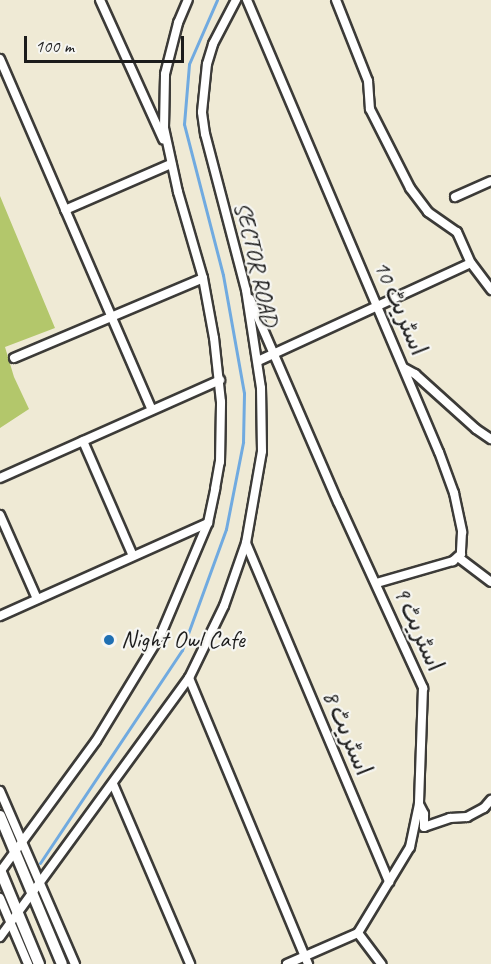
<!DOCTYPE html>
<html>
<head>
<meta charset="utf-8">
<style>
  body { margin:0 }
  #map { position:relative; width:491px; height:964px; overflow:hidden; background:#efead5; font-family:Caveat,"Playpen Sans Arabic",sans-serif }
  div>[style] { position:absolute }
  [style*='--x'] { left:calc(var(--x)*1px); top:calc(var(--y)*1px); width:calc(var(--w)*1px); rotate:calc(var(--a)*1deg) }
  .green>* { inset:0; background:#b3c76b }
  .stream>* { height:3px; margin:-1.5px; padding:0 1.5px; transform-origin:1.5px; border-radius:1.5px; background:#70aae0 }
  .roads { filter:drop-shadow(2px 0 #3c3b38) drop-shadow(-2px 0 #3c3b38) drop-shadow(0 2px #3c3b38) drop-shadow(0 -2px #3c3b38) }
  .minor>* { height:8px; margin:-4px; padding:0 4px; transform-origin:4px; border-radius:4px; background:#fff }
  .tertiary>* { height:10px; margin:-5px; padding:0 5px; transform-origin:5px; border-radius:5px; background:#fff }
  .dots>* { width:16px; height:16px; translate:-50% -50%; box-sizing:border-box; border:3px solid #f6f6f2; border-radius:50% }
  span { translate:-50% -50%; white-space:nowrap; text-align:center; line-height:1.15; -webkit-text-stroke:4.5px #f6f6f2; paint-order:stroke }
  .street-label { font-size:24px; color:#1c1c1c }
  .poi-label { font-size:24px; color:#1c1c1c }
  .left { translate:0 -50%; text-align:left }
  .scale { position:absolute; left:24px; top:36px; width:160px; height:27px; box-sizing:border-box; border:3px solid #1c1c1c; border-top:0; padding-left:8px; font-size:18px; line-height:21px; white-space:nowrap; color:#1c1c1c; -webkit-text-stroke:4px #f6f6f2; paint-order:stroke }
</style>
</head>
<body>
<div id="map">
  <div class="green">
    <div style="clip-path:polygon(0 196px,55px 328px,5px 347px,14px 377px,29px 409px,0 428px)"></div>
  </div>
  <div class="stream">
    <div style="--x:40;--y:863;--w:256;--a:-56.3"></div>
    <div style="--x:182;--y:650;--w:129;--a:-70"></div>
    <div style="--x:226;--y:529;--w:89;--a:-78.9"></div>
    <div style="--x:243;--y:442;--w:49;--a:-88.8"></div>
    <div style="--x:244;--y:393;--w:120;--a:-100.1"></div>
    <div style="--x:223;--y:275;--w:156;--a:-104.5"></div>
    <div style="--x:184;--y:124;--w:60;--a:-85.2"></div>
    <div style="--x:189;--y:64;--w:70;--a:-66.4"></div>
  </div>
  <div class="roads">
    <div class="minor">
      <div style="--x:100;--y:0;--w:153;--a:65.6"></div>
      <div style="--x:247;--y:0;--w:491;--a:67"></div>
      <div style="--x:439;--y:452;--w:44;--a:69.9"></div>
      <div style="--x:454;--y:493;--w:40;--a:78"></div>
      <div style="--x:462;--y:532;--w:22;--a:93"></div>
      <div style="--x:461;--y:554;--w:11;--a:139"></div>
      <div style="--x:453;--y:561;--w:79;--a:163.9"></div>
      <div style="--x:336;--y:0;--w:87;--a:68.4"></div>
      <div style="--x:368;--y:81;--w:28;--a:86"></div>
      <div style="--x:370;--y:109;--w:89;--a:63.1"></div>
      <div style="--x:410;--y:188;--w:30;--a:53"></div>
      <div style="--x:428;--y:212;--w:35;--a:35"></div>
      <div style="--x:457;--y:232;--w:34;--a:66"></div>
      <div style="--x:471;--y:263;--w:34;--a:53"></div>
      <div style="--x:0;--y:59;--w:382;--a:66.6"></div>
      <div style="--x:455;--y:197;--w:39;--a:-24"></div>
      <div style="--x:65;--y:210;--w:116;--a:-23.5"></div>
      <div style="--x:250;--y:299;--w:221;--a:66.6"></div>
      <div style="--x:338;--y:502;--w:205;--a:65.4"></div>
      <div style="--x:423;--y:688;--w:116;--a:92"></div>
      <div style="--x:419;--y:804;--w:44;--a:101.8"></div>
      <div style="--x:410;--y:847;--w:100;--a:121.2"></div>
      <div style="--x:14;--y:358;--w:205;--a:-22.9"></div>
      <div style="--x:258;--y:361;--w:234;--a:-24.7"></div>
      <div style="--x:404;--y:368;--w:13;--a:29"></div>
      <div style="--x:415;--y:374;--w:82;--a:42"></div>
      <div style="--x:476;--y:429;--w:18;--a:34"></div>
      <div style="--x:83;--y:441;--w:125;--a:66.5"></div>
      <div style="--x:0;--y:478;--w:241;--a:-24"></div>
      <div style="--x:0;--y:515;--w:92;--a:66.2"></div>
      <div style="--x:246;--y:543;--w:368;--a:67.1"></div>
      <div style="--x:458;--y:557;--w:41;--a:37.1"></div>
      <div style="--x:0;--y:616;--w:228;--a:-24.1"></div>
      <div style="--x:189;--y:678;--w:310;--a:67.4"></div>
      <div style="--x:113;--y:784;--w:196;--a:66.8"></div>
      <div style="--x:0;--y:791;--w:189;--a:66.6"></div>
      <div style="--x:419;--y:804;--w:11;--a:63"></div>
      <div style="--x:424;--y:814;--w:13;--a:90"></div>
      <div style="--x:424;--y:827;--w:28;--a:-19"></div>
      <div style="--x:450;--y:818;--w:17;--a:-3"></div>
      <div style="--x:467;--y:817;--w:19;--a:-28"></div>
      <div style="--x:484;--y:808;--w:11;--a:-49"></div>
      <div style="--x:0;--y:872;--w:162;--a:-53.8"></div>
      <div style="--x:96;--y:741;--w:125;--a:-58.7"></div>
      <div style="--x:161;--y:634;--w:121;--a:-67.1"></div>
      <div style="--x:208;--y:523;--w:35;--a:-78"></div>
      <div style="--x:215;--y:489;--w:27;--a:-80"></div>
      <div style="--x:220;--y:462;--w:60;--a:-89"></div>
      <div style="--x:221;--y:402;--w:64;--a:-96.2"></div>
      <div style="--x:214;--y:338;--w:61;--a:-100.4"></div>
      <div style="--x:203;--y:278;--w:90;--a:-106.2"></div>
      <div style="--x:178;--y:192;--w:66;--a:-102.3"></div>
      <div style="--x:164;--y:128;--w:54;--a:-88.9"></div>
      <div style="--x:165;--y:74;--w:53;--a:-75.7"></div>
      <div style="--x:178;--y:23;--w:25;--a:-67"></div>
      <div style="--x:0;--y:898;--w:72;--a:67"></div>
      <div style="--x:0;--y:937;--w:321;--a:-53.9"></div>
      <div style="--x:189;--y:678;--w:80;--a:-64.1"></div>
      <div style="--x:224;--y:606;--w:67;--a:-70.8"></div>
      <div style="--x:246;--y:543;--w:93;--a:-80.1"></div>
      <div style="--x:262;--y:451;--w:63;--a:-90.9"></div>
      <div style="--x:261;--y:388;--w:99;--a:-98.7"></div>
      <div style="--x:246;--y:290;--w:161;--a:-104.7"></div>
      <div style="--x:205;--y:134;--w:22;--a:-98"></div>
      <div style="--x:202;--y:112;--w:48;--a:-84.1"></div>
      <div style="--x:207;--y:64;--w:21;--a:-73"></div>
      <div style="--x:213;--y:44;--w:50;--a:-62.4"></div>
      <div style="--x:287;--y:964;--w:77;--a:-23.6"></div>
      <div style="--x:358;--y:933;--w:39;--a:53"></div>
    </div>
    <div class="tertiary">
      <div style="--x:0;--y:816;--w:160;--a:67.3"></div>
      <div style="--x:0;--y:870;--w:102;--a:67.5"></div>
    </div>
  </div>
  <div class="dots">
    <div style="left:109px;top:640px;background:#1f6fb2"></div>
  </div>
  <div class="street-label">
    <span style="left:256px;top:264px;rotate:77deg">SECTOR ROAD</span>
    <span style="left:400px;top:308px;rotate:67deg">اسٹریٹ 10</span>
    <span style="left:418px;top:629px;rotate:66deg">اسٹریٹ 9</span>
    <span style="left:347px;top:733px;rotate:67deg">اسٹریٹ 8</span>
  </div>
  <div class="poi-label">
    <span class="left" style="left:121px;top:640px">Night Owl Cafe</span>
  </div>
  <div class="scale">100 m</div>
</div>
</body>
</html>
